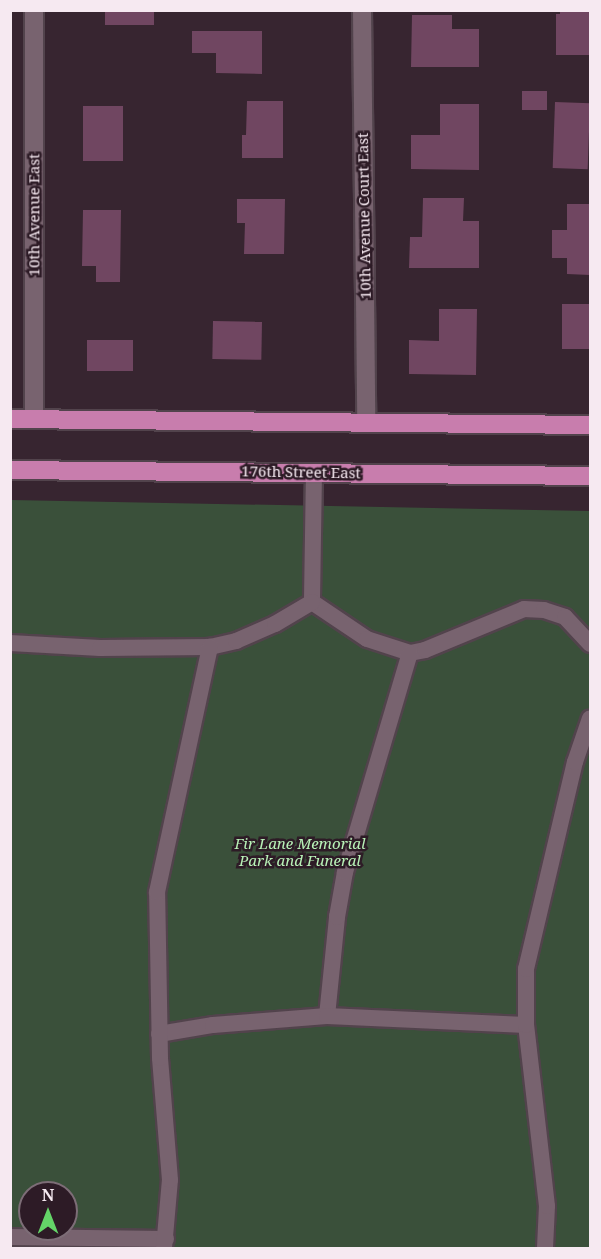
<!DOCTYPE html>
<html>
<head>
<meta charset="utf-8">
<style>
  body { margin:0 }
  #map { position:relative; width:601px; height:1259px; overflow:hidden; background:#372530; font-family:"Noto Serif",serif }
  div>[style] { position:absolute }
  [style*='--x'] { left:calc(var(--x)*1px); top:calc(var(--y)*1px); width:calc(var(--w)*1px); rotate:calc(var(--a)*1deg) }
  .green>* { inset:0; background:#3a503a }
  .building>* { inset:0; background:#704661; transform-origin:0 0 }
  .roads { filter:drop-shadow(2px 0 #52434c) drop-shadow(-2px 0 #52434c) drop-shadow(0 2px #52434c) drop-shadow(0 -2px #52434c) }
  .lane>* { height:16px; margin:-8px; padding:0 8px; transform-origin:8px; border-radius:8px; background:#78636f }
  .street>* { height:18px; margin:-9px; padding:0 9px; transform-origin:9px; border-radius:9px; background:#78636f }
  .primary>* { height:18px; margin:-9px; padding:0 9px; transform-origin:9px; border-radius:9px; background:#c87dad }
  span { translate:-50% -50%; white-space:nowrap; text-align:center; line-height:1.15; -webkit-text-stroke:5px #2d1b26; paint-order:stroke }
  .street-label { font-size:15px; color:#f6e9f1 }
  .park-label { font-size:15px; color:#b8f2b7; font-style:italic }
  .frame { position:absolute; inset:0; border:12px solid #f6e9f1; pointer-events:none }
  .north { position:absolute; left:18px; top:1181px; width:60px; height:60px; box-sizing:border-box; background:#2d1b26; border:2px solid #7d6d77; border-radius:50%; rotate:0deg; font-size:16px; font-weight:700; line-height:24px; text-align:center; color:#f6e9f1 }
  .north::after { content:''; display:block; margin:auto; width:21px; height:27px; background:#64d468; clip-path:polygon(50% 0,100% 100%,50% 72%,0 100%) }
</style>
</head>
<body>
<div id="map">
  <div class="green">
    <div style="clip-path:polygon(evenodd,11px 500px,590px 511px,590px 1248px,11px 1248px,11px 500px,30px 1193px,66px 1193px,66px 1229px,30px 1229px,30px 1193px)"></div>
  </div>
  <div class="building">
    <div style="left:105px;top:10px;width:49px;height:15px"></div>
    <div style="clip-path:polygon(560px 10px,590px 10px,590px 55px,556px 55px,556px 14px,560px 14px)"></div>
    <div style="clip-path:polygon(412px 15px,452px 15px,452px 29px,479px 29px,479px 67px,411px 67px)"></div>
    <div style="clip-path:polygon(192px 31px,262px 31px,262px 74px,216px 73px,216px 53px,192px 53px)"></div>
    <div style="left:522px;top:91px;width:25px;height:19px"></div>
    <div style="clip-path:polygon(247px 101px,283px 101px,283px 158px,242px 158px,242px 135px,246px 135px)"></div>
    <div style="left:555px;top:102px;width:35px;height:66px;rotate:2deg"></div>
    <div style="clip-path:polygon(440px 104px,479px 104px,479px 170px,411px 169px,411px 135px,440px 135px)"></div>
    <div style="left:83px;top:106px;width:40px;height:55px"></div>
    <div style="clip-path:polygon(423px 198px,464px 198px,463px 221px,479px 221px,479px 268px,409px 268px,410px 237px,422px 237px)"></div>
    <div style="clip-path:polygon(237px 199px,285px 199px,284px 254px,244px 254px,245px 223px,237px 223px)"></div>
    <div style="clip-path:polygon(567px 204px,590px 204px,590px 275px,567px 274px,567px 258px,552px 258px,552px 230px,567px 230px)"></div>
    <div style="clip-path:polygon(83px 210px,121px 210px,120px 282px,96px 282px,96px 266px,82px 266px)"></div>
    <div style="left:562px;top:304px;width:28px;height:45px"></div>
    <div style="clip-path:polygon(439px 309px,477px 309px,476px 375px,409px 374px,409px 340px,439px 341px)"></div>
    <div style="left:213px;top:321px;width:49px;height:38px;rotate:1deg"></div>
    <div style="left:87px;top:340px;width:46px;height:31px"></div>
  </div>
  <div class="roads">
    <div class="lane">
      <div style="--x:314;--y:472;--w:130;--a:90.9"></div>
      <div style="--x:312;--y:602;--w:66;--a:33.9"></div>
      <div style="--x:367;--y:639;--w:45;--a:18"></div>
      <div style="--x:410;--y:653;--w:15;--a:-11"></div>
      <div style="--x:425;--y:650;--w:107;--a:-22.5"></div>
      <div style="--x:524;--y:609;--w:20;--a:3"></div>
      <div style="--x:544;--y:610;--w:22;--a:18"></div>
      <div style="--x:565;--y:617;--w:37;--a:47"></div>
      <div style="--x:10;--y:643;--w:90;--a:3.2"></div>
      <div style="--x:100;--y:648;--w:110;--a:-0.5"></div>
      <div style="--x:210;--y:647;--w:27;--a:-13"></div>
      <div style="--x:236;--y:641;--w:43;--a:-23.6"></div>
      <div style="--x:275;--y:624;--w:43;--a:-30.7"></div>
      <div style="--x:327;--y:1016;--w:100;--a:-84.2"></div>
      <div style="--x:337;--y:917;--w:46;--a:-79.9"></div>
      <div style="--x:345;--y:872;--w:228;--a:-73.5"></div>
      <div style="--x:159;--y:1034;--w:55;--a:-9.5"></div>
      <div style="--x:213;--y:1025;--w:114;--a:-4.5"></div>
      <div style="--x:327;--y:1016;--w:199;--a:2.6"></div>
      <div style="--x:10;--y:1237;--w:156;--a:0.7"></div>
      <div style="--x:164;--y:1248;--w:68;--a:-85"></div>
      <div style="--x:170;--y:1180;--w:122;--a:-94.7"></div>
      <div style="--x:160;--y:1058;--w:166;--a:-91"></div>
      <div style="--x:157;--y:892;--w:251;--a:-77.8"></div>
      <div style="--x:545;--y:1248;--w:42;--a:-87.3"></div>
      <div style="--x:547;--y:1206;--w:182;--a:-96.6"></div>
      <div style="--x:526;--y:1025;--w:56;--a:-90"></div>
      <div style="--x:526;--y:969;--w:213;--a:-76.7"></div>
      <div style="--x:575;--y:762;--w:46;--a:-71.2"></div>
    </div>
    <div class="street">
      <div style="--x:34;--y:10;--w:409;--a:90"></div>
      <div style="--x:362;--y:10;--w:412;--a:89.4"></div>
    </div>
    <div class="primary">
      <div style="--x:10;--y:419;--w:580;--a:0.59"></div>
      <div style="--x:10;--y:470;--w:580;--a:0.59"></div>
    </div>
  </div>
  <div class="street-label">
    <span style="left:34px;top:215px;rotate:-90deg">10th Avenue East</span>
    <span style="left:364px;top:216px;rotate:-91deg">10th Avenue Court East</span>
    <span style="left:301px;top:472px;rotate:1deg">176th Street East</span>
  </div>
  <div class="park-label">
    <span style="left:300px;top:852px">Fir Lane Memorial<br>Park and Funeral</span>
  </div>
  <div class="frame"></div>
  <div class="north">N</div>
</div>
</body>
</html>
